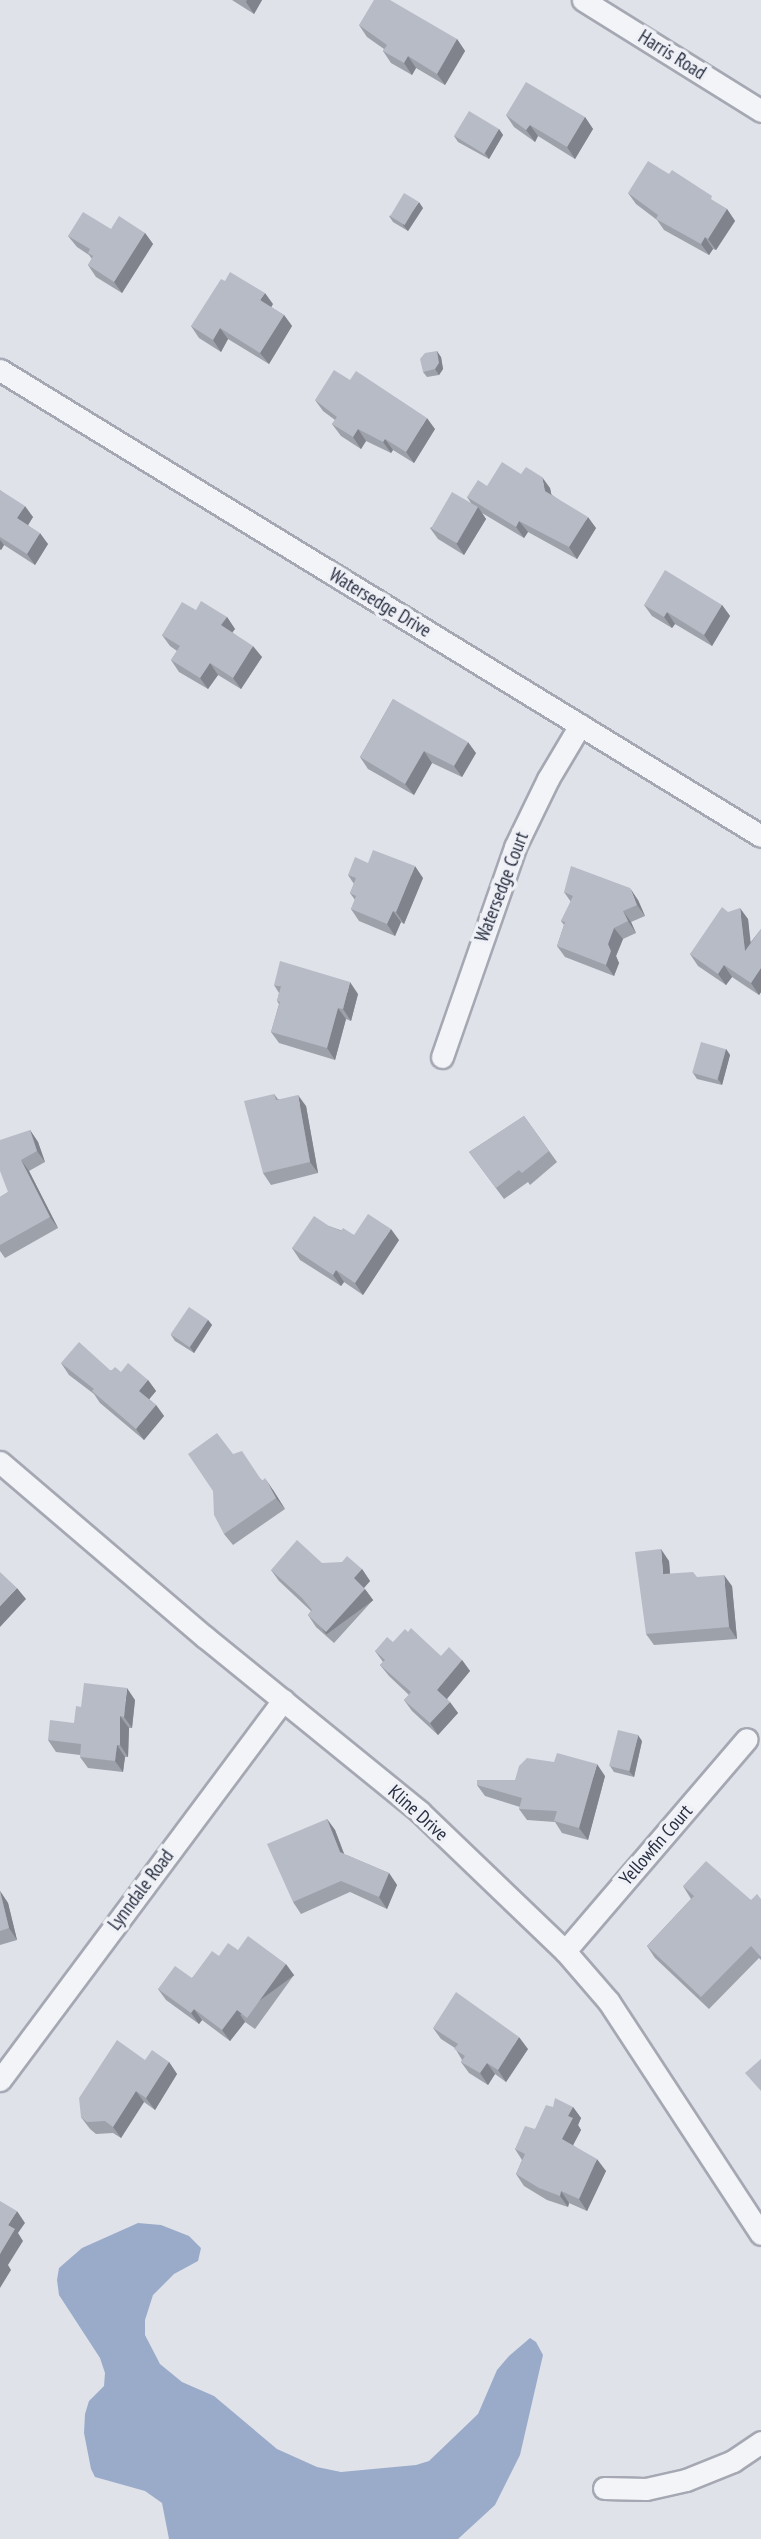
<!DOCTYPE html>
<html>
<head>
<meta charset="utf-8">
<style>
  body { margin:0 }
  #map { position:relative; width:761px; height:2539px; overflow:hidden; background:#e0e2e9; font-family:"PT Sans Narrow",sans-serif }
  div>[style] { position:absolute }
  [style*='--x'] { left:calc(var(--x)*1px); top:calc(var(--y)*1px); width:calc(var(--w)*1px); rotate:calc(var(--a)*1deg) }
  .water>* { inset:0; background:#9aabca }
  .roads { filter:drop-shadow(2px 0 #a5a8b3) drop-shadow(-2px 0 #a5a8b3) drop-shadow(0 2px #a5a8b3) drop-shadow(0 -2px #a5a8b3) }
  .street>* { height:21px; margin:-10.5px; padding:0 10.5px; transform-origin:10.5px; border-radius:10.5px; background:#f3f4f7 }
  .wall>* { inset:0; background:#9da1aa }
  .shaded-wall>* { inset:0; background:#80838b; transform-origin:0 0 }
  .building>* { inset:0; background:#b7bbc6; transform-origin:0 0 }
  span { translate:-50% -50%; white-space:nowrap; text-align:center; line-height:1.15; -webkit-text-stroke:7px #eff1f6; paint-order:stroke }
  .street-label { font-size:19px; color:#282e41 }
</style>
</head>
<body>
<div id="map">
  <div class="water">
    <div style="clip-path:polygon(138px 2223px,161px 2225px,189px 2236px,201px 2248px,198px 2261px,174px 2274px,153px 2295px,145px 2320px,145px 2335px,160px 2364px,182px 2382px,214px 2396px,277px 2449px,317px 2467px,341px 2472px,416px 2465px,429px 2461px,478px 2414px,497px 2370px,509px 2356px,530px 2338px,536px 2342px,543px 2355px,520px 2455px,495px 2505px,458px 2539px,169px 2539px,162px 2503px,145px 2491px,95px 2477px,91px 2469px,84px 2433px,85px 2414px,89px 2401px,104px 2386px,105px 2373px,100px 2358px,59px 2295px,57px 2280px,59px 2268px,82px 2248px)"></div>
  </div>
  <div class="roads">
    <div class="street">
      <div style="--x:583;--y:0;--w:210;--a:31.9"></div>
      <div style="--x:0;--y:370;--w:892;--a:31.48"></div>
      <div style="--x:442;--y:1057;--w:222;--a:-70.8"></div>
      <div style="--x:515;--y:847;--w:76;--a:-64.1"></div>
      <div style="--x:548;--y:779;--w:63;--a:-59.3"></div>
      <div style="--x:0;--y:1462;--w:270;--a:40.5"></div>
      <div style="--x:205;--y:1637;--w:277;--a:39.1"></div>
      <div style="--x:420;--y:1812;--w:201;--a:43.8"></div>
      <div style="--x:565;--y:1951;--w:67;--a:49.2"></div>
      <div style="--x:609;--y:2002;--w:277;--a:56.8"></div>
      <div style="--x:565;--y:1951;--w:279;--a:-49.4"></div>
      <div style="--x:0;--y:2080;--w:474;--a:-53.3"></div>
      <div style="--x:604;--y:2488;--w:42;--a:1.4"></div>
      <div style="--x:646;--y:2489;--w:41;--a:-12.7"></div>
      <div style="--x:686;--y:2480;--w:51;--a:-22"></div>
      <div style="--x:733;--y:2461;--w:34;--a:-34"></div>
    </div>
  </div>
  <div class="wall">
    <div style="clip-path:polygon(232px 0,262px 0,254px 14px)"></div>
    <div style="clip-path:polygon(359px 25px,457px 39px,465px 51px,445px 85px,416px 68px,412px 75px,391px 63px,383px 51px,384px 49px,367px 37px)"></div>
    <div style="clip-path:polygon(506px 115px,585px 117px,593px 129px,575px 159px,538px 136px,535px 142px,514px 127px)"></div>
    <div style="clip-path:polygon(499px 129px,503px 135px,489px 159px,458px 142px,454px 136px)"></div>
    <div style="clip-path:polygon(628px 193px,718px 204px,727px 209px,735px 221px,716px 250px,713px 249px,709px 255px,664px 230px,657px 220px,636px 204px)"></div>
    <div style="clip-path:polygon(423px 208px,408px 231px,393px 222px,389px 216px)"></div>
    <div style="clip-path:polygon(111px 229px,145px 233px,153px 244px,122px 293px,96px 277px,88px 265px,92px 259px,89px 255px,77px 247px,68px 236px)"></div>
    <div style="clip-path:polygon(273px 304px,271px 307px,284px 315px,292px 326px,269px 364px,228px 339px,221px 352px,199px 338px,191px 326px)"></div>
    <div style="clip-path:polygon(441px 357px,443px 369px,439px 375px,427px 377px,423px 372px)"></div>
    <div style="clip-path:polygon(315px 400px,435px 429px,414px 463px,393px 450px,391px 453px,366px 441px,361px 449px,341px 436px,332px 424px,335px 420px,323px 411px)"></div>
    <div style="clip-path:polygon(521px 474px,550px 488px,551px 494px,596px 528px,577px 559px,528px 532px,524px 538px,482px 513px,486px 519px,464px 555px,438px 539px,430px 528px,471px 503px,467px 497px,487px 486px)"></div>
    <div style="clip-path:polygon(0 490px,33px 517px,28px 525px,48px 544px,35px 565px,4px 545px,1px 550px,0 549px)"></div>
    <div style="clip-path:polygon(644px 605px,722px 605px,730px 616px,712px 646px,675px 624px,672px 628px,652px 616px)"></div>
    <div style="clip-path:polygon(196px 610px,227px 617px,235px 629px,232px 632px,262px 657px,241px 689px,218px 675px,208px 689px,179px 672px,171px 660px,177px 651px,170px 646px,162px 635px)"></div>
    <div style="clip-path:polygon(393px 699px,476px 753px,462px 777px,432px 763px,414px 795px,368px 769px,360px 757px)"></div>
    <div style="clip-path:polygon(368px 863px,423px 878px,404px 924px,401px 922px,395px 936px,359px 921px,351px 909px,355px 900px,350px 893px,354px 884px,348px 875px)"></div>
    <div style="clip-path:polygon(564px 892px,638px 900px,645px 916px,631px 922px,636px 933px,623px 939px,616px 956px,619px 963px,614px 976px,565px 957px,557px 946px,564px 925px,561px 921px,571px 902px)"></div>
    <div style="clip-path:polygon(728px 912px,748px 919px,750px 943px,761px 929px,761px 992px,759px 995px,732px 977px,726px 985px,698px 966px,690px 954px)"></div>
    <div style="clip-path:polygon(274px 985px,358px 994px,351px 1021px,346px 1019px,335px 1060px,279px 1043px,271px 1032px,279px 1004px,277px 1001px,279px 993px)"></div>
    <div style="clip-path:polygon(726px 1049px,730px 1055px,722px 1085px,697px 1079px,693px 1073px)"></div>
    <div style="clip-path:polygon(274px 1094px,278px 1099px,306px 1106px,318px 1173px,271px 1185px,263px 1173px)"></div>
    <div style="clip-path:polygon(524px 1116px,557px 1162px,530px 1185px,528px 1182px,504px 1199px,469px 1152px)"></div>
    <div style="clip-path:polygon(30px 1130px,38px 1142px,45px 1162px,29px 1171px,58px 1228px,5px 1258px,0 1251px,0 1197px,8px 1192px)"></div>
    <div style="clip-path:polygon(329px 1226px,354px 1235px,399px 1240px,363px 1295px,344px 1282px,341px 1286px,300px 1260px,292px 1248px)"></div>
    <div style="clip-path:polygon(208px 1320px,212px 1325px,194px 1353px,175px 1341px,171px 1335px)"></div>
    <div style="clip-path:polygon(61px 1363px,121px 1372px,148px 1380px,156px 1391px,149px 1399px,156px 1405px,164px 1416px,144px 1440px,100px 1403px,94px 1394px,69px 1375px)"></div>
    <div style="clip-path:polygon(233px 1454px,273px 1490px,285px 1509px,233px 1545px,224px 1534px)"></div>
    <div style="clip-path:polygon(669px 1561px,670px 1574px,697px 1577px,732px 1586px,737px 1639px,654px 1645px,646px 1634px)"></div>
    <div style="clip-path:polygon(322px 1563px,362px 1569px,370px 1581px,364px 1588px,373px 1600px,334px 1643px,316px 1627px,308px 1615px,311px 1611px,279px 1581px,271px 1570px)"></div>
    <div style="clip-path:polygon(393px 1642px,441px 1656px,462px 1660px,470px 1671px,447px 1699px,458px 1713px,438px 1735px,412px 1711px,404px 1700px,409px 1695px,389px 1676px,380px 1665px,383px 1662px,375px 1651px)"></div>
    <div style="clip-path:polygon(135px 1700px,132px 1728px,129px 1728px,128px 1757px,125px 1757px,123px 1772px,88px 1768px,80px 1757px,80px 1755px,56px 1752px,48px 1740px,74px 1723px,81px 1707px)"></div>
    <div style="clip-path:polygon(642px 1741px,634px 1777px,614px 1772px,610px 1766px)"></div>
    <div style="clip-path:polygon(605px 1776px,588px 1840px,562px 1833px,555px 1822px,527px 1820px,519px 1809px,520px 1807px,485px 1796px,477px 1785px,515px 1780px)"></div>
    <div style="clip-path:polygon(327px 1819px,335px 1830px,344px 1854px,389px 1873px,397px 1885px,387px 1909px,350px 1892px,301px 1914px,293px 1902px)"></div>
    <div style="clip-path:polygon(683px 1886px,751px 1900px,761px 1899px,761px 1960px,759px 1958px,709px 2009px,655px 1958px,647px 1946px,691px 1899px)"></div>
    <div style="clip-path:polygon(0 1891px,8px 1903px,17px 1940px,0 1945px)"></div>
    <div style="clip-path:polygon(238px 1950px,294px 1975px,255px 2029px,245px 2022px,230px 2041px,202px 2020px,199px 2024px,166px 2000px,158px 1989px,192px 1978px,219px 1956px)"></div>
    <div style="clip-path:polygon(433px 2028px,528px 2049px,506px 2082px,495px 2074px,488px 2085px,469px 2073px,461px 2062px,462px 2060px,455px 2048px,441px 2039px)"></div>
    <div style="clip-path:polygon(145px 2060px,169px 2062px,177px 2074px,155px 2110px,144px 2102px,121px 2138px,113px 2133px,96px 2134px,90px 2129px,81px 2117px)"></div>
    <div style="clip-path:polygon(553px 2107px,573px 2107px,581px 2118px,578px 2125px,581px 2130px,573px 2145px,606px 2171px,587px 2211px,569px 2203px,568px 2207px,547px 2200px,524px 2186px,516px 2174px,522px 2160px,515px 2149px,535px 2129px)"></div>
  </div>
  <div class="shaded-wall">
    <div style="clip-path:polygon(247px 0,262px 0,254px 14px,246px 2px)"></div>
    <div style="clip-path:polygon(457px 39px,465px 51px,445px 85px,437px 74px)"></div>
    <div style="clip-path:polygon(408px 56px,416px 68px,412px 75px,404px 63px)"></div>
    <div style="clip-path:polygon(585px 117px,593px 129px,575px 159px,567px 147px)"></div>
    <div style="clip-path:polygon(530px 125px,538px 136px,535px 142px,526px 130px)"></div>
    <div style="clip-path:polygon(499px 129px,503px 135px,489px 159px,485px 153px)"></div>
    <div style="clip-path:polygon(419px 202px,423px 208px,408px 231px,403px 225px)"></div>
    <div style="clip-path:polygon(727px 209px,735px 221px,716px 250px,708px 239px)"></div>
    <div style="clip-path:polygon(145px 233px,153px 244px,122px 293px,114px 282px)"></div>
    <div style="clip-path:polygon(705px 237px,713px 249px,709px 255px,701px 244px)"></div>
    <div style="clip-path:polygon(265px 293px,273px 304px,268px 312px,260px 300px)"></div>
    <div style="clip-path:polygon(284px 315px,292px 326px,269px 364px,260px 353px)"></div>
    <div style="clip-path:polygon(220px 328px,228px 339px,221px 352px,213px 340px)"></div>
    <div style="clip-path:polygon(437px 351px,441px 357px,443px 369px,439px 375px,435px 369px)"></div>
    <div style="clip-path:polygon(427px 418px,435px 429px,414px 463px,406px 452px)"></div>
    <div style="clip-path:polygon(358px 429px,366px 441px,361px 449px,353px 437px)"></div>
    <div style="clip-path:polygon(385px 439px,393px 450px,391px 453px,383px 442px)"></div>
    <div style="clip-path:polygon(542px 477px,550px 488px,553px 502px,545px 491px)"></div>
    <div style="clip-path:polygon(25px 506px,33px 517px,25px 530px,17px 518px)"></div>
    <div style="clip-path:polygon(478px 507px,486px 519px,464px 555px,456px 543px)"></div>
    <div style="clip-path:polygon(588px 517px,596px 528px,577px 559px,569px 547px)"></div>
    <div style="clip-path:polygon(519px 521px,528px 532px,524px 538px,516px 527px)"></div>
    <div style="clip-path:polygon(40px 533px,48px 544px,35px 565px,27px 554px)"></div>
    <div style="clip-path:polygon(0 540px,4px 545px,1px 550px,0 549px)"></div>
    <div style="clip-path:polygon(722px 605px,730px 616px,712px 646px,704px 635px)"></div>
    <div style="clip-path:polygon(667px 612px,675px 624px,672px 628px,664px 617px)"></div>
    <div style="clip-path:polygon(227px 617px,235px 629px,229px 637px,221px 625px)"></div>
    <div style="clip-path:polygon(253px 646px,262px 657px,241px 689px,233px 678px)"></div>
    <div style="clip-path:polygon(210px 663px,218px 675px,208px 689px,200px 678px)"></div>
    <div style="clip-path:polygon(468px 742px,476px 753px,462px 777px,454px 766px)"></div>
    <div style="clip-path:polygon(424px 751px,432px 763px,414px 795px,405px 784px)"></div>
    <div style="clip-path:polygon(415px 866px,423px 878px,404px 924px,396px 912px)"></div>
    <div style="clip-path:polygon(630px 888px,638px 900px,645px 916px,637px 905px)"></div>
    <div style="clip-path:polygon(740px 908px,748px 919px,753px 963px,745px 951px)"></div>
    <div style="clip-path:polygon(393px 911px,401px 922px,395px 936px,387px 924px)"></div>
    <div style="clip-path:polygon(623px 911px,631px 922px,636px 933px,628px 921px)"></div>
    <div style="clip-path:polygon(614px 928px,623px 939px,616px 956px,619px 963px,614px 976px,606px 965px,608px 944px)"></div>
    <div style="clip-path:polygon(724px 965px,732px 977px,726px 985px,718px 974px)"></div>
    <div style="clip-path:polygon(761px 968px,761px 992px,759px 995px,751px 983px)"></div>
    <div style="clip-path:polygon(350px 982px,358px 994px,351px 1021px,343px 1009px)"></div>
    <div style="clip-path:polygon(338px 1008px,346px 1019px,335px 1060px,327px 1048px)"></div>
    <div style="clip-path:polygon(726px 1049px,730px 1055px,722px 1085px,718px 1079px)"></div>
    <div style="clip-path:polygon(298px 1095px,306px 1106px,318px 1173px,310px 1162px)"></div>
    <div style="clip-path:polygon(30px 1130px,38px 1142px,45px 1162px,37px 1151px)"></div>
    <div style="clip-path:polygon(21px 1160px,29px 1171px,58px 1228px,50px 1217px)"></div>
    <div style="clip-path:polygon(391px 1229px,399px 1240px,363px 1295px,355px 1283px)"></div>
    <div style="clip-path:polygon(336px 1270px,344px 1282px,341px 1286px,333px 1275px)"></div>
    <div style="clip-path:polygon(208px 1320px,212px 1325px,194px 1353px,190px 1347px)"></div>
    <div style="clip-path:polygon(148px 1380px,156px 1391px,147px 1402px,139px 1391px)"></div>
    <div style="clip-path:polygon(156px 1405px,164px 1416px,144px 1440px,136px 1429px)"></div>
    <div style="clip-path:polygon(265px 1478px,273px 1490px,285px 1509px,276px 1498px)"></div>
    <div style="clip-path:polygon(661px 1549px,669px 1561px,671px 1586px,663px 1574px)"></div>
    <div style="clip-path:polygon(362px 1569px,370px 1581px,362px 1590px,354px 1578px)"></div>
    <div style="clip-path:polygon(724px 1575px,732px 1586px,737px 1639px,729px 1627px)"></div>
    <div style="clip-path:polygon(17px 1588px,26px 1599px,0 1627px,0 1606px)"></div>
    <div style="left:365px;top:1589px;width:14px;height:58px;rotate:54deg"></div>
    <div style="clip-path:polygon(462px 1660px,470px 1671px,445px 1701px,437px 1690px)"></div>
    <div style="clip-path:polygon(127px 1688px,135px 1700px,132px 1728px,124px 1717px)"></div>
    <div style="clip-path:polygon(450px 1702px,458px 1713px,438px 1735px,430px 1723px)"></div>
    <div style="clip-path:polygon(120px 1716px,129px 1728px,128px 1757px,120px 1745px)"></div>
    <div style="clip-path:polygon(638px 1735px,642px 1741px,634px 1777px,629px 1771px)"></div>
    <div style="clip-path:polygon(117px 1745px,125px 1757px,123px 1772px,115px 1761px)"></div>
    <div style="clip-path:polygon(597px 1764px,605px 1776px,588px 1840px,579px 1828px)"></div>
    <div style="clip-path:polygon(327px 1819px,335px 1830px,348px 1864px,340px 1852px)"></div>
    <div style="clip-path:polygon(389px 1873px,397px 1885px,387px 1909px,379px 1897px)"></div>
    <div style="clip-path:polygon(0 1891px,8px 1903px,17px 1940px,9px 1928px)"></div>
    <div style="left:286px;top:1964px;width:14px;height:67px;rotate:54deg"></div>
    <div style="clip-path:polygon(194px 2009px,202px 2020px,199px 2024px,191px 2013px)"></div>
    <div style="clip-path:polygon(237px 2010px,245px 2022px,230px 2041px,222px 2030px)"></div>
    <div style="clip-path:polygon(519px 2037px,528px 2049px,506px 2082px,498px 2070px)"></div>
    <div style="clip-path:polygon(169px 2062px,177px 2074px,155px 2110px,146px 2098px)"></div>
    <div style="clip-path:polygon(487px 2063px,495px 2074px,488px 2085px,480px 2073px)"></div>
    <div style="clip-path:polygon(136px 2091px,144px 2102px,121px 2138px,113px 2127px)"></div>
    <div style="clip-path:polygon(573px 2107px,581px 2118px,578px 2125px,581px 2130px,570px 2151px,562px 2139px,568px 2116px)"></div>
    <div style="clip-path:polygon(597px 2159px,606px 2171px,587px 2211px,579px 2199px)"></div>
    <div style="clip-path:polygon(561px 2191px,569px 2203px,568px 2207px,560px 2196px)"></div>
    <div style="clip-path:polygon(17px 2211px,25px 2223px,18px 2233px,23px 2241px,8px 2265px,11px 2270px,0 2288px,0 2254px,8px 2225px)"></div>
  </div>
  <div class="building">
    <div style="clip-path:polygon(374px 0,390px 0,457px 39px,437px 74px,408px 56px,404px 63px,383px 51px,387px 45px,359px 25px)"></div>
    <div style="clip-path:polygon(526px 82px,585px 117px,567px 147px,530px 125px,526px 130px,506px 115px)"></div>
    <div style="left:469px;top:111px;width:35px;height:29px;rotate:31deg"></div>
    <div style="clip-path:polygon(648px 161px,669px 174px,672px 170px,712px 196px,711px 199px,727px 209px,708px 239px,705px 237px,701px 244px,656px 219px,658px 215px,628px 193px)"></div>
    <div style="left:404px;top:193px;width:17px;height:27px;rotate:31deg"></div>
    <div style="clip-path:polygon(83px 212px,111px 229px,119px 216px,145px 233px,114px 282px,88px 265px,93px 256px,88px 253px,90px 249px,68px 236px)"></div>
    <div style="clip-path:polygon(230px 272px,265px 293px,260px 300px,284px 315px,260px 353px,220px 328px,213px 340px,191px 326px,221px 279px,225px 281px)"></div>
    <div style="clip-path:polygon(437px 351px,439px 363px,435px 369px,423px 372px,420px 359px,425px 353px)"></div>
    <div style="clip-path:polygon(334px 370px,350px 380px,356px 371px,427px 418px,406px 452px,385px 439px,383px 442px,358px 429px,353px 437px,332px 424px,337px 417px,315px 400px)"></div>
    <div style="clip-path:polygon(502px 462px,521px 474px,526px 467px,542px 477px,545px 491px,588px 517px,569px 547px,519px 521px,516px 527px,467px 497px,478px 480px,487px 486px)"></div>
    <div style="clip-path:polygon(0 490px,25px 506px,17px 518px,40px 533px,27px 554px,0 537px)"></div>
    <div style="left:452px;top:492px;width:30px;height:42px;rotate:30deg"></div>
    <div style="clip-path:polygon(665px 570px,722px 605px,704px 635px,667px 612px,664px 617px,644px 605px)"></div>
    <div style="clip-path:polygon(201px 601px,227px 617px,221px 625px,253px 646px,233px 678px,210px 663px,200px 678px,171px 660px,180px 646px,162px 635px,182px 602px,196px 610px)"></div>
    <div style="clip-path:polygon(393px 699px,468px 742px,454px 766px,424px 751px,405px 784px,360px 757px)"></div>
    <div style="clip-path:polygon(373px 850px,415px 866px,396px 912px,393px 911px,387px 924px,351px 909px,356px 896px,350px 893px,356px 878px,348px 875px,355px 857px,368px 863px)"></div>
    <div style="clip-path:polygon(571px 866px,630px 888px,637px 905px,623px 911px,628px 921px,614px 928px,608px 944px,611px 951px,606px 965px,557px 946px,565px 922px,561px 921px,573px 896px,564px 892px)"></div>
    <div style="clip-path:polygon(722px 907px,728px 912px,740px 908px,745px 951px,761px 929px,761px 968px,751px 983px,724px 965px,718px 974px,690px 954px)"></div>
    <div style="clip-path:polygon(280px 961px,350px 982px,343px 1009px,338px 1008px,327px 1048px,271px 1032px,280px 1002px,277px 1001px,281px 986px,274px 985px)"></div>
    <div style="left:701px;top:1042px;width:26px;height:32px;rotate:16deg"></div>
    <div style="clip-path:polygon(274px 1094px,276px 1100px,298px 1095px,310px 1162px,263px 1173px,244px 1101px)"></div>
    <div style="clip-path:polygon(524px 1116px,549px 1151px,522px 1173px,519px 1170px,496px 1188px,469px 1152px)"></div>
    <div style="clip-path:polygon(30px 1130px,37px 1151px,21px 1160px,50px 1217px,0 1245px,0 1197px,8px 1192px,0 1171px,0 1140px)"></div>
    <div style="clip-path:polygon(368px 1214px,391px 1229px,355px 1283px,336px 1270px,333px 1275px,292px 1248px,314px 1216px,329px 1226px,341px 1231px,343px 1228px,354px 1235px)"></div>
    <div style="left:189px;top:1307px;width:23px;height:33px;rotate:34deg"></div>
    <div style="clip-path:polygon(79px 1342px,111px 1371px,115px 1367px,121px 1372px,128px 1363px,148px 1380px,139px 1391px,156px 1405px,136px 1429px,92px 1391px,94px 1389px,61px 1363px)"></div>
    <div style="clip-path:polygon(217px 1433px,233px 1454px,242px 1451px,262px 1481px,265px 1478px,276px 1498px,224px 1534px,214px 1515px,213px 1491px,188px 1454px)"></div>
    <div style="clip-path:polygon(297px 1540px,322px 1563px,342px 1562px,347px 1556px,362px 1569px,354px 1578px,365px 1589px,326px 1632px,308px 1615px,312px 1610px,302px 1598px,271px 1570px)"></div>
    <div style="clip-path:polygon(661px 1549px,663px 1574px,693px 1572px,697px 1577px,724px 1575px,729px 1627px,646px 1634px,635px 1552px)"></div>
    <div style="clip-path:polygon(0 1572px,17px 1588px,0 1606px)"></div>
    <div style="clip-path:polygon(411px 1628px,441px 1656px,449px 1647px,462px 1660px,437px 1690px,450px 1702px,430px 1723px,404px 1700px,411px 1692px,380px 1665px,385px 1660px,375px 1651px,387px 1637px,393px 1642px,405px 1629px,408px 1632px)"></div>
    <div style="clip-path:polygon(84px 1683px,127px 1688px,124px 1717px,120px 1716px,120px 1745px,117px 1745px,115px 1761px,80px 1757px,81px 1744px,48px 1740px,50px 1720px,74px 1723px,76px 1706px,81px 1707px)"></div>
    <div style="left:618px;top:1730px;width:21px;height:37px;rotate:14deg"></div>
    <div style="clip-path:polygon(557px 1753px,597px 1764px,579px 1828px,554px 1821px,557px 1811px,519px 1809px,522px 1798px,477px 1785px,477px 1780px,515px 1780px,519px 1766px,527px 1758px,554px 1762px)"></div>
    <div style="clip-path:polygon(327px 1819px,340px 1852px,389px 1873px,379px 1897px,341px 1881px,293px 1902px,267px 1844px)"></div>
    <div style="clip-path:polygon(706px 1861px,751px 1900px,757px 1894px,761px 1899px,761px 1957px,751px 1946px,701px 1997px,647px 1946px,694px 1896px,683px 1886px)"></div>
    <div style="clip-path:polygon(0 1891px,9px 1928px,0 1931px)"></div>
    <div style="clip-path:polygon(248px 1936px,286px 1964px,247px 2018px,237px 2010px,222px 2030px,194px 2009px,191px 2013px,158px 1989px,175px 1966px,192px 1978px,212px 1951px,219px 1956px,228px 1943px,238px 1950px)"></div>
    <div style="clip-path:polygon(456px 1992px,519px 2037px,498px 2070px,487px 2063px,480px 2073px,461px 2062px,465px 2056px,454px 2049px,458px 2044px,433px 2028px)"></div>
    <div style="clip-path:polygon(117px 2040px,145px 2060px,152px 2050px,169px 2062px,146px 2098px,136px 2091px,113px 2127px,105px 2121px,87px 2122px,81px 2117px,79px 2098px)"></div>
    <div style="clip-path:polygon(761px 2059px,761px 2091px,745px 2073px)"></div>
    <div style="clip-path:polygon(555px 2098px,573px 2107px,568px 2116px,573px 2118px,562px 2139px,597px 2159px,579px 2199px,561px 2191px,560px 2196px,539px 2188px,516px 2174px,525px 2154px,515px 2149px,525px 2126px,535px 2129px,546px 2105px,553px 2107px)"></div>
    <div style="clip-path:polygon(0 2201px,17px 2211px,8px 2225px,15px 2229px,0 2254px)"></div>
  </div>
  <div class="street-label">
    <span style="left:672px;top:55px;rotate:32deg">Harris Road</span>
    <span style="left:380px;top:603px;rotate:31deg">Watersedge Drive</span>
    <span style="left:502px;top:887px;rotate:-69deg">Watersedge Court</span>
    <span style="left:418px;top:1813px;rotate:42deg">Kline Drive</span>
    <span style="left:656px;top:1845px;rotate:-49deg">Yellowfin Court</span>
    <span style="left:141px;top:1890px;rotate:-53deg">Lynndale Road</span>
  </div>
</div>
</body>
</html>
